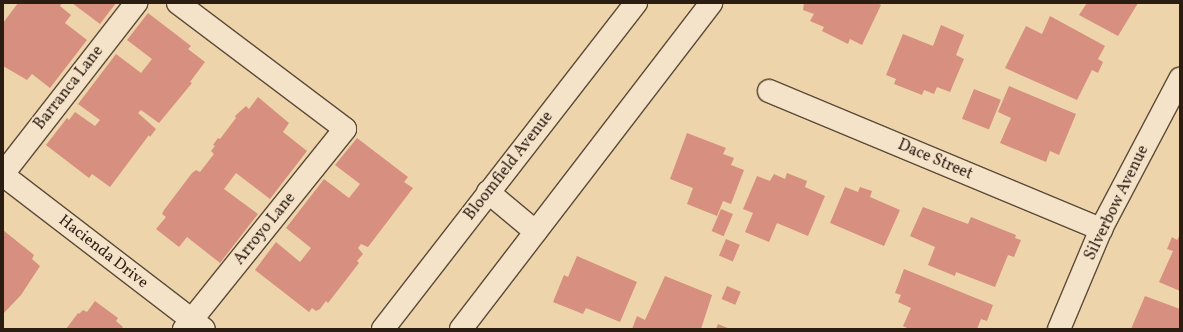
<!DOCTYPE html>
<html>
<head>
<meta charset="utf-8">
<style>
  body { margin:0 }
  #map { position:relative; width:1183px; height:332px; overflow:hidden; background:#eed4ab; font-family:Vollkorn,serif }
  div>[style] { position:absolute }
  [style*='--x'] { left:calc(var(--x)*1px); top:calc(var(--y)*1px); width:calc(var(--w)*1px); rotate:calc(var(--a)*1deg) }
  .building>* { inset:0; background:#d78f7f; transform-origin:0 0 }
  .roads { filter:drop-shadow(1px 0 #5c4b39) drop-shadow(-1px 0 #5c4b39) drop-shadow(0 1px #5c4b39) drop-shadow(0 -1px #5c4b39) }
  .minor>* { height:22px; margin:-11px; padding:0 11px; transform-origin:11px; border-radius:11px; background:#f4e3c8 }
  .secondary>* { height:22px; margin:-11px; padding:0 11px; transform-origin:11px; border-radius:11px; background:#f4e3c8 }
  span { translate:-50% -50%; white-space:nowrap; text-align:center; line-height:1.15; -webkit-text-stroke:3px #f4e3c8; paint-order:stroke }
  .street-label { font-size:16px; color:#2c1d13 }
  .frame { position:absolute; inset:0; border:4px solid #2c1d13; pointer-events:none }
</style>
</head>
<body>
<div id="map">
  <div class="building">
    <div style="clip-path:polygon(18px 3px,62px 3px,60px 6px,71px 15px,65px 23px,87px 40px,50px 88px,32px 74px,27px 80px,3px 66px,3px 23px)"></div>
    <div style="clip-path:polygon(72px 3px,116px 3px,100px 24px)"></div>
    <div style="clip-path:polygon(804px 3px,877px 3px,881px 5px,862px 45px,850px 39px,848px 44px,822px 31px,824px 27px,810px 21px,814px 14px,803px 10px)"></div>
    <div style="clip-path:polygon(1087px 3px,1138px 3px,1118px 36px,1079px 15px)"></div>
    <div style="clip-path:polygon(148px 13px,191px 46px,188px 49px,205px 62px,190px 82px,192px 83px,159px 123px,141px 110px,138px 113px,156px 129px,150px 137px,149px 135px,110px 187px,92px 174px,89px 178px,46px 145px,67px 118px,69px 120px,75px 112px,95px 126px,100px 120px,78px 104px,116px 54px,141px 73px,152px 59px,127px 40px)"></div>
    <div style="clip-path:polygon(1050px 16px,1105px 46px,1098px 59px,1103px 62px,1098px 73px,1092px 70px,1077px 100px,1005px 68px,1026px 26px,1042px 34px)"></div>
    <div style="clip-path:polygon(941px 25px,964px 35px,956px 55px,964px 59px,950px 92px,937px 87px,934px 94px,924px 90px,922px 95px,894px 84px,896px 79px,886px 75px,903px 34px,933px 46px)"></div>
    <div style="clip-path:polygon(1009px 86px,1076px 114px,1059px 155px,1050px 151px,1046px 162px,1000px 143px,1011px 118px,998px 112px)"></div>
    <div style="left:974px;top:89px;width:29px;height:32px;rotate:22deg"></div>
    <div style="clip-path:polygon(258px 97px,289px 123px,283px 132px,307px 151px,270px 199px,236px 173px,224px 189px,258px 214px,220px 263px,187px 237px,179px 247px,156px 229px,166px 217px,162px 214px,164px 210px,192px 173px,196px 170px,200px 172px,214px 154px,211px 151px,215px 146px,213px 145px,218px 138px,220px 139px,236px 118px,235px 116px,246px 106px,249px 109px)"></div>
    <div style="clip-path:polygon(687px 133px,726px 148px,723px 154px,734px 158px,731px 165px,744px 170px,731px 204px,723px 201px,717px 216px,687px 204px,693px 188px,670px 179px)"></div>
    <div style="clip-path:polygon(357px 138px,408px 177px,404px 182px,413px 188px,368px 247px,361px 244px,358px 248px,363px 254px,357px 261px,359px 263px,328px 303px,326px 301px,320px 309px,316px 311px,312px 308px,309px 312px,255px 270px,276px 242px,300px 262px,311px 248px,286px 228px,324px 179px,349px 198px,360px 184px,335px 165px)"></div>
    <div style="clip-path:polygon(787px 173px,807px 181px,805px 187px,825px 196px,808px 236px,777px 223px,769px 242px,745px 232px,753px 213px,743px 209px,757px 176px,770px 181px,774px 174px,785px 179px)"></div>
    <div style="clip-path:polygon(845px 187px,858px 192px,860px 187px,872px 191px,870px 197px,900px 210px,884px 246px,830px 223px)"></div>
    <div style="clip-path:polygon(923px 207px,968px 224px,971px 217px,1016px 235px,1015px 238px,1021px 240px,1014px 257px,1008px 255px,995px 287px,956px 272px,955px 276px,928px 265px,935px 247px,910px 236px)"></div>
    <div style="left:721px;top:209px;width:13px;height:24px;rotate:23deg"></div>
    <div style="clip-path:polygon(3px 230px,34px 255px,32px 259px,40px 266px,21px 295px,3px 314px)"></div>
    <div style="clip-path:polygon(1180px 234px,1180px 291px,1159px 282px,1173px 251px,1167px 249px,1172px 237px,1177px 240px)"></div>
    <div style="left:726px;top:239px;width:15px;height:18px;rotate:23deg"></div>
    <div style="clip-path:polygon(577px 256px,637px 282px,620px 322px,586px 308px,583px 314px,553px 302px,564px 275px,568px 277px)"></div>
    <div style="clip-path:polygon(904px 269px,993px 305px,987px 321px,981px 319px,977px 329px,909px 329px,903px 326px,911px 308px,898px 302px,901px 295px,895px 293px)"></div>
    <div style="clip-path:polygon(665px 276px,712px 295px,701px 329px,632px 329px,637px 316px,645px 320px)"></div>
    <div style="left:727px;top:286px;width:15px;height:14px;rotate:23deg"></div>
    <div style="clip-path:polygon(1145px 296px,1180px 309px,1180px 329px,1131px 329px)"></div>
    <div style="clip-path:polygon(95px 301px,118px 318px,116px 321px,123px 327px,121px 329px,66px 329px,78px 313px,79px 314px,83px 310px,87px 312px)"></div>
    <div style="clip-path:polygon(718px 324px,730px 329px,716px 329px)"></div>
  </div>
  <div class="roads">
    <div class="minor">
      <div style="--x:178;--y:3;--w:209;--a:37"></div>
      <div style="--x:345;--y:129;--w:257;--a:128.8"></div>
      <div style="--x:769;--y:91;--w:360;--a:22.6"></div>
      <div style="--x:3;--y:174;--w:217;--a:-52.1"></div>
      <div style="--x:3;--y:175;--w:253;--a:37.5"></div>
      <div style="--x:1059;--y:329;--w:108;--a:-67.2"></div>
      <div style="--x:1101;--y:229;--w:170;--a:-62.2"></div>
    </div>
    <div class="secondary">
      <div style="--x:488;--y:192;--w:62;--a:39.8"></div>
      <div style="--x:383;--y:329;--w:413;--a:-52.2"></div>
      <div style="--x:461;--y:329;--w:411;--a:-52.5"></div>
    </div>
  </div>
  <div class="street-label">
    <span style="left:69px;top:88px;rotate:-52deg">Barranca Lane</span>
    <span style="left:935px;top:160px;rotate:23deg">Dace Street</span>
    <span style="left:509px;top:166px;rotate:-52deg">Bloomfield Avenue</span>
    <span style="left:1117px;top:203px;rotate:-64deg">Silverbow Avenue</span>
    <span style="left:265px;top:229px;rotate:-51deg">Arroyo Lane</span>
    <span style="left:103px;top:252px;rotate:38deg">Hacienda Drive</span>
  </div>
  <div class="frame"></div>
</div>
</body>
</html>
